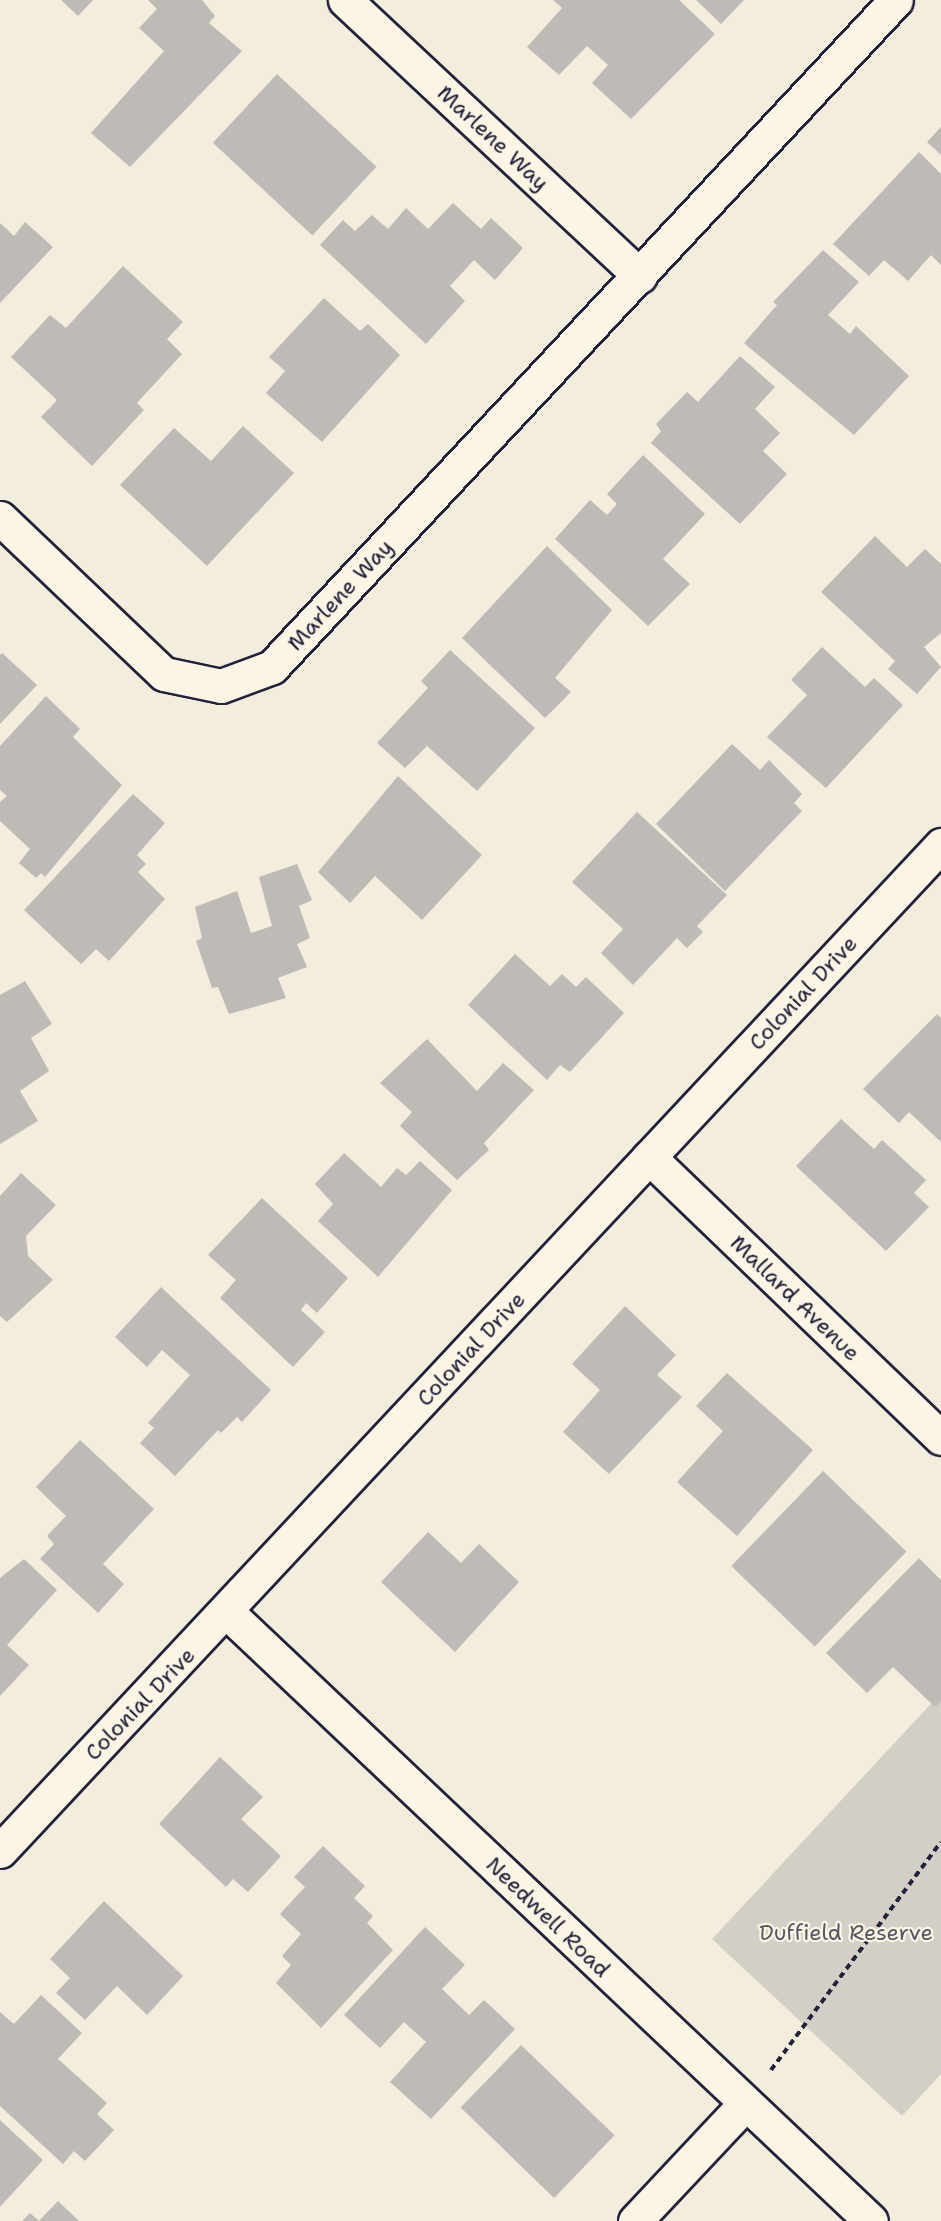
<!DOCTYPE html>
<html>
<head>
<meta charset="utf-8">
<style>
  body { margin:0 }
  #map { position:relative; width:941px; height:2221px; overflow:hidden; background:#f3edde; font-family:"Shantell Sans",sans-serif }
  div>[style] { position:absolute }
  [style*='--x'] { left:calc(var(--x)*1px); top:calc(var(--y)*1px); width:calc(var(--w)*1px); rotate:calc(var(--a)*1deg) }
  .green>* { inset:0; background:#d4cfc6 }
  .building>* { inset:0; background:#bfbab6; transform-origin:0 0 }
  .path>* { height:4px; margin-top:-2px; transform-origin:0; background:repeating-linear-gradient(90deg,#22223b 0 6px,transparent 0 10.5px) }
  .roads { filter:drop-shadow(2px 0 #22223b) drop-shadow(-2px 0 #22223b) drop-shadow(0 2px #22223b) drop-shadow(0 -2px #22223b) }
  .street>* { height:33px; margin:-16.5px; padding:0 16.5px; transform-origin:16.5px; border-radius:16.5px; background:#fcf5e5 }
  span { translate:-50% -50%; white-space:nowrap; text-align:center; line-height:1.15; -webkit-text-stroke:4.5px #fcf5e5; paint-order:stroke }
  .street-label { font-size:22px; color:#22223b }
  .park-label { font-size:22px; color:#575665 }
</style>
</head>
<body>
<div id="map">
  <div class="green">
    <div style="clip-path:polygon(941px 1693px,941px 2074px,902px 2116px,712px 1939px)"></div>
  </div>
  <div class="building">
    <div style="clip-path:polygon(61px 0,93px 0,78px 16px)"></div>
    <div style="clip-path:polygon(148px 0,202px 0,215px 16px,209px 23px,242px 51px,130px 167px,91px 133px,164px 51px,139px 28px,157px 9px)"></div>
    <div style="clip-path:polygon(553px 0,679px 0,715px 34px,631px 119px,592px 83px,608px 65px,587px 46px,559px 75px,527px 47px,562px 8px)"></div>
    <div style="clip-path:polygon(696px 0,744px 0,721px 24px)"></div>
    <div style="left:277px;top:74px;width:136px;height:94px;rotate:43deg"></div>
    <div style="clip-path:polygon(941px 127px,941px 155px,927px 142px)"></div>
    <div style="clip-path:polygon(919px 152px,941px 174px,941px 265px,931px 255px,908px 281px,884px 260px,869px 276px,833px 244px)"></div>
    <div style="clip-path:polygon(453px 203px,481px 229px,491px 218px,523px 248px,495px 280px,474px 260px,450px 286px,465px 301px,426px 344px,320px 245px,343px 220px,355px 231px,372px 215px,388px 229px,406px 208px,428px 229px)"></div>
    <div style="clip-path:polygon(25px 222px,53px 247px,0 303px,0 223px,14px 236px)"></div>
    <div style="clip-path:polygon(823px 250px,859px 282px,828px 315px,850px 334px,856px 326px,909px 376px,854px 435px,744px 343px,777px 305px,773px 302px)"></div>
    <div style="clip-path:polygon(123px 266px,183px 322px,167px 339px,182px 354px,137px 403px,144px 410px,92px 466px,41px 417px,57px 400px,11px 357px,50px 315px,66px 328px)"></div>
    <div style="clip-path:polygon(324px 298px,360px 331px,368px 324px,400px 355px,322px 442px,266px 393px,285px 371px,269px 357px)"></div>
    <div style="clip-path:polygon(740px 356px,775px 387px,755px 409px,780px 433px,763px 451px,787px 474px,740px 524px,651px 443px,661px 431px,656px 424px,687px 392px,698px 402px)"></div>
    <div style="clip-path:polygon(243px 426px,294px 473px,207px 566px,120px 485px,174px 428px,211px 461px)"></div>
    <div style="clip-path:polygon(643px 455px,705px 514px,663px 559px,690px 584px,648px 626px,555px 539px,590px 500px,607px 515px,617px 504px,607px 494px)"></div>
    <div style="clip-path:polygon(875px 536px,907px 567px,925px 549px,941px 564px,941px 633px,924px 647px,941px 667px,917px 694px,888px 669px,895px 661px,821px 592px)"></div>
    <div style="clip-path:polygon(547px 546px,612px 610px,555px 678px,571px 692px,545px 718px,462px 638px)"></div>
    <div style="clip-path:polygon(822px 647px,865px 687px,874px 678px,903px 705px,826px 788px,767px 737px,807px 695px,791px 680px)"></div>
    <div style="clip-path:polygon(450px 650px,535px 728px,477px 791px,427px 746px,405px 768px,377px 743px,428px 688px,421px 681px)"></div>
    <div style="clip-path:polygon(2px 653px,37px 685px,0 724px,0 655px)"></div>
    <div style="clip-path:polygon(46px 696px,80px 729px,73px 737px,122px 785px,45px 877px,41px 873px,36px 878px,19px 863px,30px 849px,0 821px,0 802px,7px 796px,0 790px,0 746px)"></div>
    <div style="clip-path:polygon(732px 744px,760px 770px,769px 760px,802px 794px,794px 803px,802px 811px,725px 891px,656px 824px)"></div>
    <div style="clip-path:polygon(398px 776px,482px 855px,422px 920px,375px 876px,350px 903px,318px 872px)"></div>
    <div style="clip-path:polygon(133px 794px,165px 823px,137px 855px,146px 864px,138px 872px,165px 899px,109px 961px,96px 949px,81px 964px,24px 910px)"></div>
    <div style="clip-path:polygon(637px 812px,727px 895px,697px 926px,703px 932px,687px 948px,677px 938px,633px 985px,601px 953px,623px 929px,572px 882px)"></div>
    <div style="clip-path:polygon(297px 864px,312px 900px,299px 906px,310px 938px,297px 944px,307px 967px,278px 978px,286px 998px,229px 1014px,218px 987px,212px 988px,196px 941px,202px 938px,195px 907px,237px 891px,251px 933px,272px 926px,259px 877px)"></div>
    <div style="clip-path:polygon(515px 954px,550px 986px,562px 974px,576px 987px,586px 977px,624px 1013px,570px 1072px,560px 1065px,547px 1080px,468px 1005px)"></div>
    <div style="clip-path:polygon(25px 981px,52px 1024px,31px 1038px,49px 1071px,20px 1091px,38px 1121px,0 1144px,0 995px)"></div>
    <div style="clip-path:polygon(937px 1014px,941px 1018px,941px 1142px,909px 1112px,899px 1123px,863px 1089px)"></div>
    <div style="clip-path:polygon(427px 1039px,477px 1091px,503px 1063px,534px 1090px,484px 1143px,489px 1150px,457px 1180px,400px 1126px,412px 1112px,380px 1083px)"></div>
    <div style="clip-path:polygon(841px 1119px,874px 1149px,882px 1140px,926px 1180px,914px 1193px,929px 1207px,886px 1251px,796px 1166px)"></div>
    <div style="clip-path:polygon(344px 1153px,381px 1187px,397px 1168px,406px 1175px,420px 1161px,452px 1190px,378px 1277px,318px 1221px,333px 1204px,315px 1184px)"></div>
    <div style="clip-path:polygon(21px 1173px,56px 1205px,26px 1236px,28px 1256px,53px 1280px,7px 1322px,0 1316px,0 1196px)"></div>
    <div style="clip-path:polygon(262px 1198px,348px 1278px,317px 1313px,306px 1303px,301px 1310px,325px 1332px,293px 1367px,220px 1298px,236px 1280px,208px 1255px)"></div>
    <div style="clip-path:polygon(161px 1287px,271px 1390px,242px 1422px,237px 1417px,221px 1433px,218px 1430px,175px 1476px,140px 1443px,154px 1428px,148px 1423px,190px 1375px,162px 1350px,147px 1367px,115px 1337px)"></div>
    <div style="clip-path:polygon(625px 1306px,676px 1355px,657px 1375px,682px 1397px,609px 1474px,563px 1432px,600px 1390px,572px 1364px)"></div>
    <div style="clip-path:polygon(727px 1373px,813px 1450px,737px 1536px,677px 1482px,723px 1431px,696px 1406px)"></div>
    <div style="clip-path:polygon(80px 1440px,154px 1509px,103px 1564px,124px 1584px,98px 1613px,40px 1559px,54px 1544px,47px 1536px,66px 1516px,36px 1487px)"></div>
    <div style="left:823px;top:1471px;width:116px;height:132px;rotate:44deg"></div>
    <div style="clip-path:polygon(428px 1532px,461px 1563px,479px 1544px,519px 1582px,455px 1652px,381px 1582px)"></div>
    <div style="clip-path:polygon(919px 1558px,941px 1580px,941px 1701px,935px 1707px,893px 1667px,867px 1693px,826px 1653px)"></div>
    <div style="clip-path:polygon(24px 1559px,57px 1590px,7px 1645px,29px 1665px,0 1696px,0 1578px)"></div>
    <div style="clip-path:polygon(220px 1757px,263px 1797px,241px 1819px,281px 1856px,248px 1892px,233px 1879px,226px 1887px,159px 1824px)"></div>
    <div style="clip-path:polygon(323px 1846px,365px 1886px,354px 1898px,373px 1916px,367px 1923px,393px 1950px,321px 2028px,276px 1983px,291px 1965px,282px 1956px,301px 1934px,280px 1914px,305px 1887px,294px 1877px)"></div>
    <div style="clip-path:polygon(104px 1901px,183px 1976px,147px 2015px,117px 1986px,85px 2020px,56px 1993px,70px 1978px,50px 1959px)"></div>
    <div style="clip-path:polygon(425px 1927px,465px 1965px,442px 1989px,469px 2015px,484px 2000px,515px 2029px,431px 2119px,390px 2082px,426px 2042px,404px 2022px,380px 2048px,344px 2015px)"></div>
    <div style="clip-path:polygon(41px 1995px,82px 2033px,58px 2059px,107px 2103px,97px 2114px,114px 2130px,85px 2161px,74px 2151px,63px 2164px,0 2106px,0 2012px,14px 2024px)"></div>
    <div style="left:521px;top:2045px;width:130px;height:87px;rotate:44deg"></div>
    <div style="clip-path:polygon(0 2120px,43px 2160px,0 2207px)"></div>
    <div style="clip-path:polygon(58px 2201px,79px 2221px,22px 2221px,30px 2213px,39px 2221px)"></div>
  </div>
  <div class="path">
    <div style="--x:771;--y:2070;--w:284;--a:-53.3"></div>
  </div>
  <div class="roads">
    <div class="street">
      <div style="--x:345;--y:0;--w:404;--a:43.1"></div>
      <div style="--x:0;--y:518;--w:226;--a:43.6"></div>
      <div style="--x:164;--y:674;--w:58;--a:11.9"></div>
      <div style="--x:221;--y:686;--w:54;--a:-20.4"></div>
      <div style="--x:272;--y:667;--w:913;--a:-46.91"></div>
      <div style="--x:649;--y:1157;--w:405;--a:43.9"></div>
      <div style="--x:227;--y:1612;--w:886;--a:43.4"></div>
      <div style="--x:0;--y:1851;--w:1378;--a:-46.91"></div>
      <div style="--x:635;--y:2221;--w:161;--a:-46.8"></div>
    </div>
  </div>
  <div class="street-label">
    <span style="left:493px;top:138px;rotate:43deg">Marlene Way</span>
    <span style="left:340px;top:595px;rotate:-47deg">Marlene Way</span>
    <span style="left:803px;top:993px;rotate:-47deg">Colonial Drive</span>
    <span style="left:795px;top:1298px;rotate:44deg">Mallard Avenue</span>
    <span style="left:471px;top:1349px;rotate:-47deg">Colonial Drive</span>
    <span style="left:140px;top:1704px;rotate:-46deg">Colonial Drive</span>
    <span style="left:548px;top:1917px;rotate:44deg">Needwell Road</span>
  </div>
  <div class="park-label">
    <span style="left:846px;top:1933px">Duffield Reserve</span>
  </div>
</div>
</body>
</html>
